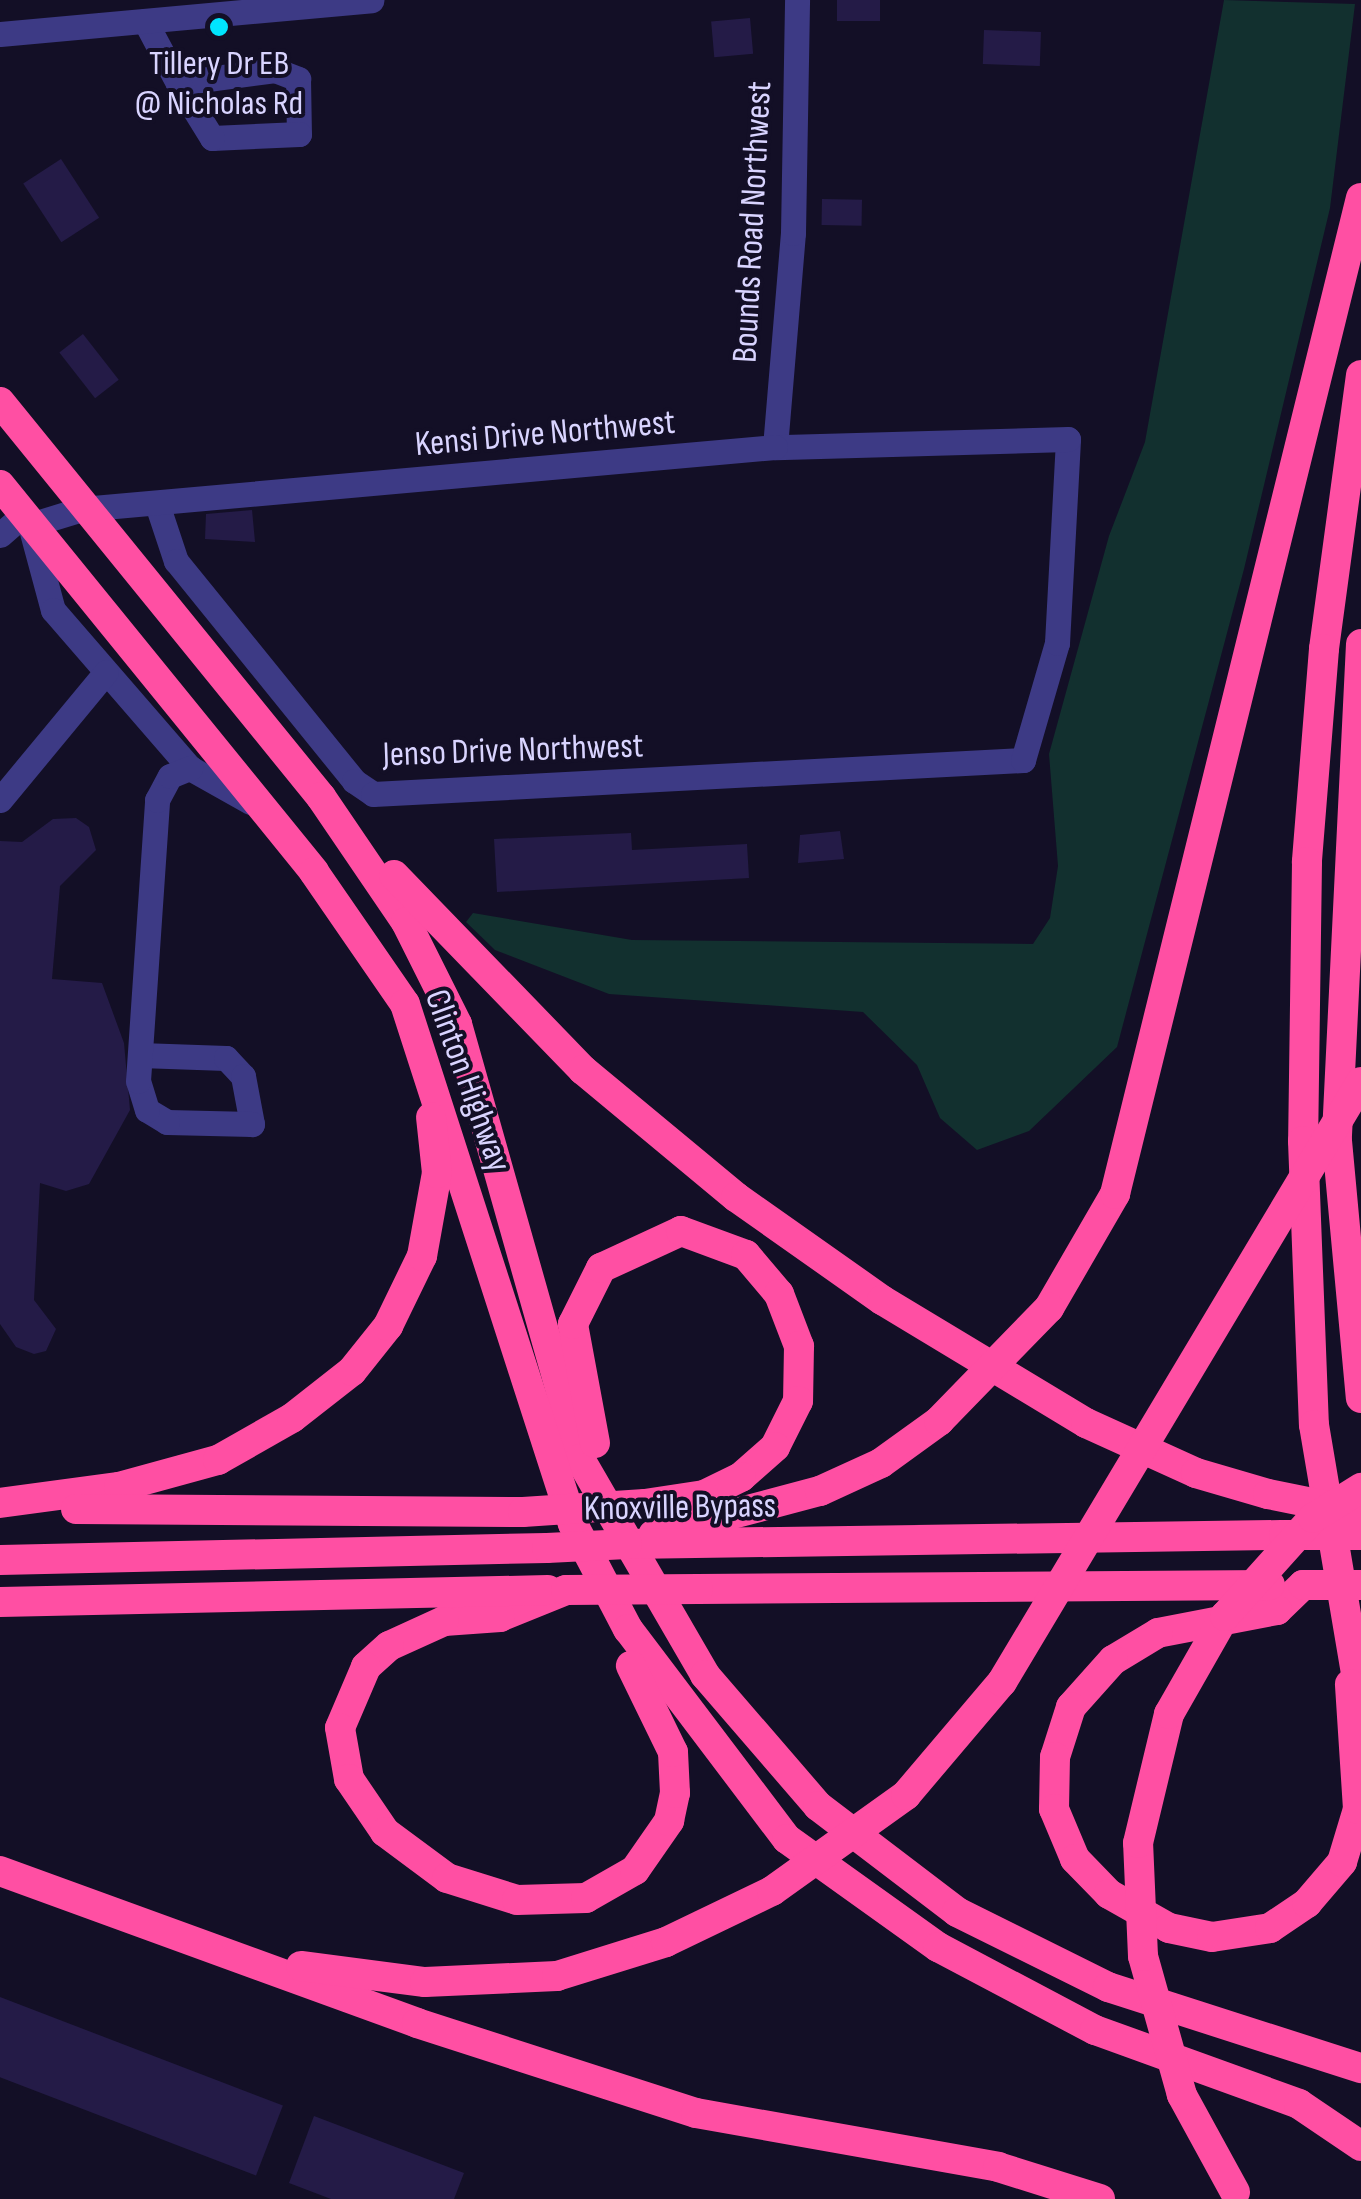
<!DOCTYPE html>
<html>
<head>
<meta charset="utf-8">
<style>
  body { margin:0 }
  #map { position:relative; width:1361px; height:2199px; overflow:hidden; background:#130f26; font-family:"Sofia Sans Condensed",sans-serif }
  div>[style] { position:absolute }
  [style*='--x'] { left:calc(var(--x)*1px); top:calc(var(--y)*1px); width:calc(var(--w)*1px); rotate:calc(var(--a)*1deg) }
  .green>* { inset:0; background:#12302f }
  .building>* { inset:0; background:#241b47; transform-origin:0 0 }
  .minor>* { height:25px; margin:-12.5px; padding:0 12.5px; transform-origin:12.5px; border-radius:12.5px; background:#3d3a85 }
  .highway>* { height:30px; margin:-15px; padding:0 15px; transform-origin:15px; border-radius:15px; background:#ff4fa3 }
  .highway-bridge>* { height:30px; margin:-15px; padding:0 15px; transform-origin:15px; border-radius:15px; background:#ff4fa3 }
  .dots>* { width:28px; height:28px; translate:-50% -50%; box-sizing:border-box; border:5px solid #130f26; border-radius:50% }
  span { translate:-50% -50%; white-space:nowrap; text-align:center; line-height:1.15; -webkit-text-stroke:8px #130f26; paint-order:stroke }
  .poi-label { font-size:35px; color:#d9d4ff }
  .street-label { font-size:35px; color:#d9d4ff }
</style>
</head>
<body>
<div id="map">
  <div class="green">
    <div style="clip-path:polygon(1224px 0,1355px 4px,1330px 208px,1244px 569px,1117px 1047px,1029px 1131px,977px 1150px,940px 1118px,917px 1065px,863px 1012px,609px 994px,495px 950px,466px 922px,473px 913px,632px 940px,1033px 944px,1050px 918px,1058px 866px,1049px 754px,1109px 536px,1145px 442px)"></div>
  </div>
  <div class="building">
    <div style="left:837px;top:0;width:43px;height:21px"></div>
    <div style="left:750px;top:18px;width:36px;height:39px;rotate:85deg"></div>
    <div style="left:984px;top:30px;width:57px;height:34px;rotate:2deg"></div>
    <div style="left:61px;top:159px;width:70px;height:45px;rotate:57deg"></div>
    <div style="left:822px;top:199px;width:40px;height:26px;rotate:1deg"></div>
    <div style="left:83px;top:334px;width:58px;height:30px;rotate:52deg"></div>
    <div style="clip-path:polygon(252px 510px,255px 542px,205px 539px,206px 514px)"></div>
    <div style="clip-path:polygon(76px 818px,89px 827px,96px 850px,60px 886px,52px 979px,102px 983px,124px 1043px,130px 1110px,89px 1184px,66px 1191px,40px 1183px,34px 1300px,56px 1329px,46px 1351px,34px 1354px,16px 1347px,0 1324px,0 841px,22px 842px,53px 819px)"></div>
    <div style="clip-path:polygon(840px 831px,844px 859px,798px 863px,800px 835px)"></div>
    <div style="clip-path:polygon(631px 833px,632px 850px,747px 844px,749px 878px,497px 892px,494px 839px)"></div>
    <div style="left:0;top:1997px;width:303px;height:75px;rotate:21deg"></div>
    <div style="clip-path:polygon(314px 2116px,464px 2173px,454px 2199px,331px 2199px,289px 2183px)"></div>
  </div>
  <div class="minor">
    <div style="--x:145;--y:21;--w:70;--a:62"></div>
    <div style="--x:178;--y:83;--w:98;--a:-7.6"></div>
    <div style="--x:275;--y:70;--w:25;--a:21"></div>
    <div style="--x:298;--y:79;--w:55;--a:89"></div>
    <div style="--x:299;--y:134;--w:87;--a:177.4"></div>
    <div style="--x:212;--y:138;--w:65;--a:-121.7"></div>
    <div style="--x:0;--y:34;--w:373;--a:-5.2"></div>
    <div style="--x:775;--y:447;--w:215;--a:-85.2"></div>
    <div style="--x:793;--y:233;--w:233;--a:-89"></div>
    <div style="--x:157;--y:504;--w:60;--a:71.6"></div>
    <div style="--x:176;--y:561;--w:283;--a:51"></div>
    <div style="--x:354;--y:781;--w:23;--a:34"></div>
    <div style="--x:373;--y:794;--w:651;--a:-2.99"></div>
    <div style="--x:1023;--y:760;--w:122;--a:-73.8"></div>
    <div style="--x:1057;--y:643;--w:204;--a:-86.9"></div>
    <div style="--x:1068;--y:439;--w:293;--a:178.4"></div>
    <div style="--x:775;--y:447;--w:696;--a:174.89"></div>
    <div style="--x:82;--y:509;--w:54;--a:162.9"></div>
    <div style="--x:30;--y:525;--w:88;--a:74.9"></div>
    <div style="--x:53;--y:610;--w:209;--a:49.1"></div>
    <div style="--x:190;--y:768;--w:69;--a:29.5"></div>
    <div style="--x:0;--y:535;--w:30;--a:-41"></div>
    <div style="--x:0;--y:800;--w:166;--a:-50.4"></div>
    <div style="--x:140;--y:1055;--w:86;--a:2"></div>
    <div style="--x:226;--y:1058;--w:25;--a:47"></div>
    <div style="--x:243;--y:1076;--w:49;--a:79.4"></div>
    <div style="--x:252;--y:1124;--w:85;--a:-178.7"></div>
    <div style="--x:167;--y:1122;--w:23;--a:-149"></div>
    <div style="--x:147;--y:1110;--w:30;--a:-107"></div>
    <div style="--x:138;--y:1081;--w:282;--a:-86.1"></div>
    <div style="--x:157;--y:800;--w:27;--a:-62"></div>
    <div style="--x:170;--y:776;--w:22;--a:-22"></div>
  </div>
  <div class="highway">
    <div style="--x:1361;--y:375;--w:276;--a:97.7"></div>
    <div style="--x:1324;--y:649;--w:214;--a:94.6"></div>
    <div style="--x:1307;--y:862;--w:279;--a:90.8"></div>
    <div style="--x:1303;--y:1141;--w:284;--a:87.8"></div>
    <div style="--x:1314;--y:1425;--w:283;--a:80.4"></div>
    <div style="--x:0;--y:402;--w:509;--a:50.9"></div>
    <div style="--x:321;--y:797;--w:151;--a:55.8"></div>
    <div style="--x:406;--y:922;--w:114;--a:63.4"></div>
    <div style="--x:457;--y:1024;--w:452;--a:74.2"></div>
    <div style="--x:580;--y:1459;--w:250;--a:59.9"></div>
    <div style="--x:705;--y:1675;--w:173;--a:49.2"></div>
    <div style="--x:818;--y:1806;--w:175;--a:37.3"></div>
    <div style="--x:957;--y:1912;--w:169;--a:26.4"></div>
    <div style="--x:1108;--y:1987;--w:266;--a:17.8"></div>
    <div style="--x:0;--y:485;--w:498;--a:50.9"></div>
    <div style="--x:314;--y:872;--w:160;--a:55.4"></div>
    <div style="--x:405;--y:1004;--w:546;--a:72.1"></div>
    <div style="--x:573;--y:1524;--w:119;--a:62.4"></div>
    <div style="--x:628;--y:1629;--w:263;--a:52.9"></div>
    <div style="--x:787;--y:1839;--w:186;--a:35.6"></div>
    <div style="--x:938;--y:1947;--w:178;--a:27.9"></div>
    <div style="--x:1095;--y:2030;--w:217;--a:19.9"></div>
    <div style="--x:1299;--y:2104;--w:75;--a:34.1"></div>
    <div style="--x:1361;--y:644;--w:498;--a:92.8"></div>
    <div style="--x:1337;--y:1141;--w:258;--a:84.7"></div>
    <div style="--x:394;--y:875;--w:272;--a:45.9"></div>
    <div style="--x:583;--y:1070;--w:199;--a:39.7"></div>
    <div style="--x:736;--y:1197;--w:179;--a:35.2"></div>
    <div style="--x:882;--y:1300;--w:238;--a:31.1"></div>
    <div style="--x:1086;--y:1423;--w:121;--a:24.4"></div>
    <div style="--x:1196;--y:1473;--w:75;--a:16.3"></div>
    <div style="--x:1049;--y:1308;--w:132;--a:-59.9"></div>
    <div style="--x:1115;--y:1194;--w:1026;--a:-76.13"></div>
    <div style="--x:595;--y:1443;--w:121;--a:-100.5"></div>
    <div style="--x:573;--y:1324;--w:63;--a:-63.4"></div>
    <div style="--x:601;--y:1268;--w:88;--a:-24.8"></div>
    <div style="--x:681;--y:1231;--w:69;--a:20.3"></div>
    <div style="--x:746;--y:1255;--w:51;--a:49.8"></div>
    <div style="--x:779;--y:1294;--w:56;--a:69"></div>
    <div style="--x:799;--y:1346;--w:55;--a:91"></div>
    <div style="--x:798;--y:1401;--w:51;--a:116.6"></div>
    <div style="--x:775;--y:1447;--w:45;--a:138.6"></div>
    <div style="--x:741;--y:1477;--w:41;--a:154.1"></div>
    <div style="--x:704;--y:1495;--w:60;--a:171.3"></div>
    <div style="--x:0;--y:1503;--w:120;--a:-7.7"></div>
    <div style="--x:119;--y:1487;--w:103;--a:-15.3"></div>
    <div style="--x:218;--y:1460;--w:85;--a:-29.6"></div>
    <div style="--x:292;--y:1418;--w:76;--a:-38.1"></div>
    <div style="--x:352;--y:1371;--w:58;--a:-51.3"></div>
    <div style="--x:388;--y:1326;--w:78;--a:-64.1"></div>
    <div style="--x:422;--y:1256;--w:84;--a:-79.8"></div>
    <div style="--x:437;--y:1173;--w:56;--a:-96.1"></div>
    <div style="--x:76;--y:1509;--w:447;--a:0.4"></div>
    <div style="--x:653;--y:1535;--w:173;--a:-14.8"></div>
    <div style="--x:820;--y:1491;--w:67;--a:-24.7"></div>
    <div style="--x:881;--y:1463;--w:72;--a:-35.9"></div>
    <div style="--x:627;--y:1544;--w:654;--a:-0.79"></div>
    <div style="--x:0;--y:1560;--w:547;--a:-1.26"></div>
    <div style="--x:1303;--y:1585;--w:36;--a:136"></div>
    <div style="--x:1277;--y:1610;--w:121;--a:169.1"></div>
    <div style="--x:1158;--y:1633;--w:52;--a:149"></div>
    <div style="--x:1113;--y:1660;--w:63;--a:131.8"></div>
    <div style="--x:1071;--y:1707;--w:52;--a:107.7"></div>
    <div style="--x:1055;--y:1757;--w:52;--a:91.1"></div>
    <div style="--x:1054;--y:1809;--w:54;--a:67.2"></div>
    <div style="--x:1075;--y:1859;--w:49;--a:45.8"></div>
    <div style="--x:1109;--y:1894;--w:69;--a:29.5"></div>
    <div style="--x:1169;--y:1928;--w:44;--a:11.8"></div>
    <div style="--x:1212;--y:1937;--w:59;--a:-8.8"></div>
    <div style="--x:1270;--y:1928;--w:45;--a:-34"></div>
    <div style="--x:1307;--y:1903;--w:54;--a:-49.5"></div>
    <div style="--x:1342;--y:1862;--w:55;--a:-73.2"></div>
    <div style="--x:1358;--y:1809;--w:125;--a:-93.7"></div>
    <div style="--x:698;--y:1589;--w:572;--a:-0.4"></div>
    <div style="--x:566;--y:1590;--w:71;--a:157.8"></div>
    <div style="--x:500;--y:1617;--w:56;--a:175.9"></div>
    <div style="--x:444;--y:1621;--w:60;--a:155.6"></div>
    <div style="--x:389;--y:1646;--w:31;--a:138"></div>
    <div style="--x:366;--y:1667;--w:66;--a:113.1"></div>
    <div style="--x:340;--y:1728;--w:52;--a:80"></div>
    <div style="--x:349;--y:1779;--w:64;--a:55.8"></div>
    <div style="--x:385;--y:1832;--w:77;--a:36.6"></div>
    <div style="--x:447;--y:1878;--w:73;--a:17.4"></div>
    <div style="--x:517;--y:1900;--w:69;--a:-1.7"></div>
    <div style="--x:586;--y:1898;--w:56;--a:-29.7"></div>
    <div style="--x:635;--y:1870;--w:60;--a:-55.2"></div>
    <div style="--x:669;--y:1821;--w:29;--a:-78"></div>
    <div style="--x:675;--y:1793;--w:41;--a:-92.8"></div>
    <div style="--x:673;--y:1752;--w:96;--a:-116"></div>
    <div style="--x:0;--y:1602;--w:548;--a:-1.25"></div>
    <div style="--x:0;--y:1871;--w:444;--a:20"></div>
    <div style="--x:417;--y:2023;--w:293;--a:17.9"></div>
    <div style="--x:696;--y:2113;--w:307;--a:10.1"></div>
    <div style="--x:998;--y:2167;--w:107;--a:17.4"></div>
    <div style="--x:301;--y:1966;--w:125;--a:7.4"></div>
    <div style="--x:425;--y:1982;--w:132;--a:-2.6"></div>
    <div style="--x:557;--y:1976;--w:114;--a:-17.3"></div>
  </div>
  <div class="highway-bridge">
    <div style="--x:939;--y:1421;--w:158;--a:-45.8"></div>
    <div style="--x:1268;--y:1494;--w:95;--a:11.5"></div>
    <div style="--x:523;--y:1512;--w:122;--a:-3.8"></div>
    <div style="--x:1284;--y:1535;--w:77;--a:0"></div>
    <div style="--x:547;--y:1548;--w:80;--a:-2.9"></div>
    <div style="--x:1303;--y:1585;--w:58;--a:0"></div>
    <div style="--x:566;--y:1590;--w:132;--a:-0.4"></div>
    <div style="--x:666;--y:1942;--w:118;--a:-25.7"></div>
    <div style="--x:772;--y:1891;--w:165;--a:-35.6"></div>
    <div style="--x:906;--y:1795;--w:148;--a:-49.7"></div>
    <div style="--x:1002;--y:1682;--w:699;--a:-59.11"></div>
    <div style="--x:1235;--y:2192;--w:111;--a:-118.7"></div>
    <div style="--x:1182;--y:2095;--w:144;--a:-105.7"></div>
    <div style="--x:1143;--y:1956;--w:113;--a:-92.5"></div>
    <div style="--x:1138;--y:1843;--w:133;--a:-76.5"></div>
    <div style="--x:1169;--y:1714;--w:113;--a:-60.3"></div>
    <div style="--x:1225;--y:1616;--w:132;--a:-48.1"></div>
    <div style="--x:1313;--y:1518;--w:57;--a:-32"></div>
  </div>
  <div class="dots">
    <div style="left:219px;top:27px;background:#00e5ff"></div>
  </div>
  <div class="poi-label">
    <span style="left:219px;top:84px">Tillery Dr EB<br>@ Nicholas Rd</span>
  </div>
  <div class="street-label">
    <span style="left:753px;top:222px;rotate:-87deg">Bounds Road Northwest</span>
    <span style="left:545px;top:434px;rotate:-5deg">Kensi Drive Northwest</span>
    <span style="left:513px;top:751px;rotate:-2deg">Jenso Drive Northwest</span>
    <span style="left:467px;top:1081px;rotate:70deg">Clinton Highway</span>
    <span style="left:680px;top:1508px;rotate:-1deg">Knoxville Bypass</span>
  </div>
</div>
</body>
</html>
